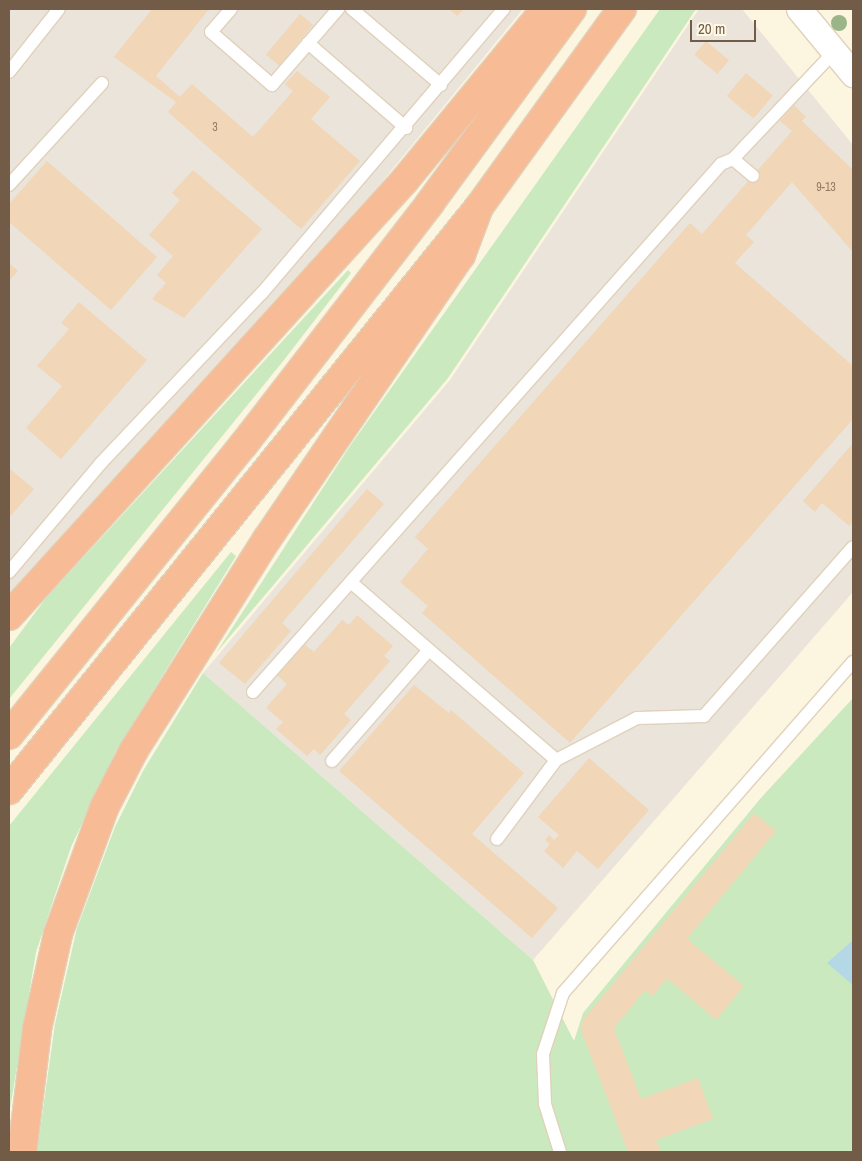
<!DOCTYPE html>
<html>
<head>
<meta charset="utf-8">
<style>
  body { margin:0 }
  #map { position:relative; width:862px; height:1161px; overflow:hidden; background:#fcf5df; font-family:"Archivo Narrow",sans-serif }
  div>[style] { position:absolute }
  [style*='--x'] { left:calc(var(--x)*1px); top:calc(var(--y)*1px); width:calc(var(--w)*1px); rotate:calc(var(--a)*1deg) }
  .industrial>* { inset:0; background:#eae4db }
  .green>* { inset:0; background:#cae9be }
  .water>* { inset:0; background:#b4d8e5 }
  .building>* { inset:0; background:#f1d6b7; transform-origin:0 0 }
  .roads { filter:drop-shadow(1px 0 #e0d1bb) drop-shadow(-1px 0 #e0d1bb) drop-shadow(0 1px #e0d1bb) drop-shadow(0 -1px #e0d1bb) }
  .service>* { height:12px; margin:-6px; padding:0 6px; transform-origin:6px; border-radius:6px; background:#fff }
  .minor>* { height:25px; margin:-12.5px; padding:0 12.5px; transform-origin:12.5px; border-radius:12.5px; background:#fff }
  .motorway>* { height:28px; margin:-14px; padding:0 14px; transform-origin:14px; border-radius:14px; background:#f7bb95 }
  .trees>* { width:16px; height:16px; margin:-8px; border-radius:50%; background:#9bb488 }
  span { translate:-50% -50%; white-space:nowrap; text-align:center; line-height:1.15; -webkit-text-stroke:4px #fff8e5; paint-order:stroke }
  .number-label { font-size:12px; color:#927a63 }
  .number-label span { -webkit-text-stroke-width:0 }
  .frame { position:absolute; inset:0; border:10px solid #725c47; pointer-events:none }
  .scale { position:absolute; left:690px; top:20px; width:66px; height:22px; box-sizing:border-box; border:2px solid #725c47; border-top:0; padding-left:6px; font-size:15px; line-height:18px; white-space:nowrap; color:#725c47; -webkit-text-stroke:4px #fff8e5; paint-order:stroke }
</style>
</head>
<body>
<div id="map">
  <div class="industrial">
    <div style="clip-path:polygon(9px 9px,523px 9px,382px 182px,9px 593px)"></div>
    <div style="clip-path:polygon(699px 9px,742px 9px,853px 145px,853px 592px,533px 960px,203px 673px,450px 380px)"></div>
  </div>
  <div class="green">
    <div style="clip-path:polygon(660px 9px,696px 9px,448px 378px,216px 653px,350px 446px)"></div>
    <div style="clip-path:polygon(348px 270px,351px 273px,284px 360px,9px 699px,9px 648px,46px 598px)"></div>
    <div style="clip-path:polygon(231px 552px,236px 556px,116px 751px,71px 847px,36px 952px,9px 1115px,9px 826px)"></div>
    <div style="clip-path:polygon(203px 673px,533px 960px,574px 1041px,583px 1013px,760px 799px,853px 698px,853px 1152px,37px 1152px,55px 1024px,77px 928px,115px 827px,143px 771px)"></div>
  </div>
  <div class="water">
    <div style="clip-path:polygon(853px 940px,853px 985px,827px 963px)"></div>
  </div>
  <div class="building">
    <div style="clip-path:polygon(152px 9px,209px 9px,156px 76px,180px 97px,192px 84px,253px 137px,293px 91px,285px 84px,297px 71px,330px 97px,311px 119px,360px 161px,301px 229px,168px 112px,176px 102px,114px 57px)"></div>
    <div style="clip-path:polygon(449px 9px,464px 9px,457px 16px)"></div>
    <div style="left:300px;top:14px;width:17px;height:53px;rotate:40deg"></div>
    <div style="left:706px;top:41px;width:30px;height:18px;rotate:40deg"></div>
    <div style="left:746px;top:73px;width:35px;height:30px;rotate:40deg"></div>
    <div style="clip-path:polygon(794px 105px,806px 117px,802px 121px,853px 170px,853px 252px,792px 182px,746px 235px,754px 242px,735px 263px,853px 366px,853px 419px,570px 743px,422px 613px,428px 606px,400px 582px,428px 549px,415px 537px,690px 223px,702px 234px,792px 131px,780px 121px)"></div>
    <div style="clip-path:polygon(47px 161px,157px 257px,111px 310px,9px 222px,9px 204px)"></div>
    <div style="clip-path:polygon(193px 170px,262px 229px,184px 318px,152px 299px,166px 283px,157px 275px,173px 256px,149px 235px,180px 200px,172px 193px)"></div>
    <div style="clip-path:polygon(9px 263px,18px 271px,9px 281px)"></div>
    <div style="clip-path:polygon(79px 302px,147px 360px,61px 459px,26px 428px,62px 386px,37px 366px,69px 329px,61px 323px)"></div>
    <div style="clip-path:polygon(853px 443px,853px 521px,849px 526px,822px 503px,815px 512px,803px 501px)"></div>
    <div style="clip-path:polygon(9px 468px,34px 489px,9px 518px)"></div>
    <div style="clip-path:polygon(367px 489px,384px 504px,282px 623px,291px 631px,245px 684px,219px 663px)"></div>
    <div style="clip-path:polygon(357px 615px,393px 646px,384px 656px,390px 661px,344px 714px,351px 720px,320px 755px,314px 749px,307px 756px,276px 729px,283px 722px,266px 708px,287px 684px,277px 675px,304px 644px,314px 652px,342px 620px,349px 625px)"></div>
    <div style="clip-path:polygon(414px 685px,449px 713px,451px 710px,524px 773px,472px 834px,558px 908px,532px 938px,339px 771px)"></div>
    <div style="clip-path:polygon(589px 758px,649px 810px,598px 869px,577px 851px,563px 868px,544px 851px,550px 844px,545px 840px,549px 835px,554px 840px,559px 835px,538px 817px)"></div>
    <div style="clip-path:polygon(754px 813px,776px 831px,687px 939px,744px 986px,716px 1020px,667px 978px,652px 997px,645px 990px,614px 1028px,641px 1099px,698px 1078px,713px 1119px,656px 1140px,661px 1152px,628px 1152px,581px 1030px,583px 1020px)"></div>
  </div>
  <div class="roads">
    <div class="service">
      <div style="--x:231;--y:9;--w:30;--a:131"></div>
      <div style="--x:211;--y:32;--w:81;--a:41"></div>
      <div style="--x:272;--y:85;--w:101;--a:-49"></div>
      <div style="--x:352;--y:9;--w:117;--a:40.5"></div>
      <div style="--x:308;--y:43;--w:130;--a:40.9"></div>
      <div style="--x:9;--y:72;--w:80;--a:-51.6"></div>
      <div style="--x:733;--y:159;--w:26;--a:40"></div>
      <div style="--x:9;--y:185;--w:138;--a:-47.6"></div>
      <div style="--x:9;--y:572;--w:143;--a:-49.8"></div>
      <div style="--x:101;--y:463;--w:234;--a:-46.6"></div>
      <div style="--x:262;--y:293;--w:373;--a:-49.6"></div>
      <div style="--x:353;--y:584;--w:269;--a:40.9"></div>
      <div style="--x:556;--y:760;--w:91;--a:-27.4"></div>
      <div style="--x:637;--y:718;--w:67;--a:-1.7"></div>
      <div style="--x:704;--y:716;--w:225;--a:-48.6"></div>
      <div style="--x:253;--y:692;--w:706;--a:-48.45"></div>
      <div style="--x:721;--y:164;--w:13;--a:-23"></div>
      <div style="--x:733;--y:159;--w:147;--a:-46.7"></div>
      <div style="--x:332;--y:761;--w:147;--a:-48.9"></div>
      <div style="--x:497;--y:839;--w:99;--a:-53.2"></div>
      <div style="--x:560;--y:1152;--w:50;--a:-107.4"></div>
      <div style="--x:545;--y:1104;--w:50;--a:-92.3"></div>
      <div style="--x:543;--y:1054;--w:64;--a:-71.8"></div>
      <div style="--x:563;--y:993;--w:440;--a:-48.8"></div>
    </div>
    <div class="minor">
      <div style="--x:799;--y:9;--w:85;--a:50.3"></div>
    </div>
    <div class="motorway">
      <div style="--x:9;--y:616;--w:589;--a:-47.75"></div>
      <div style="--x:405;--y:180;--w:216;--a:-50.6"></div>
      <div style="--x:542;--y:13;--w:12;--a:-20"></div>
      <div style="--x:9;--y:735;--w:374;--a:-51.1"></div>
      <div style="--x:244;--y:444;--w:304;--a:-52.3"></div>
      <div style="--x:430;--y:203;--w:240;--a:-53.8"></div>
      <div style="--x:9;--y:790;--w:749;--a:-51.13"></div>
      <div style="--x:479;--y:207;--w:244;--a:-54.2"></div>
      <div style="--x:22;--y:1152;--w:124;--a:-83"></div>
      <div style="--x:37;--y:1029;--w:97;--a:-77.5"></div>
      <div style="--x:58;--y:934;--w:134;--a:-69.9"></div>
      <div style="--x:104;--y:808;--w:65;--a:-62.7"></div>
      <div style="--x:134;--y:750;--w:249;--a:-57.8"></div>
      <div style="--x:267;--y:539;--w:344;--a:-55.7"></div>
      <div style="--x:461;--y:255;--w:51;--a:-69.4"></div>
    </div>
  </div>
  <div class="trees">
    <div style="left:839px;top:23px"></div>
  </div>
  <div class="number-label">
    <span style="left:215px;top:128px">3</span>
    <span style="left:826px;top:188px">9-13</span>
  </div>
  <div class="frame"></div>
  <div class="scale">20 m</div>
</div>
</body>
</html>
